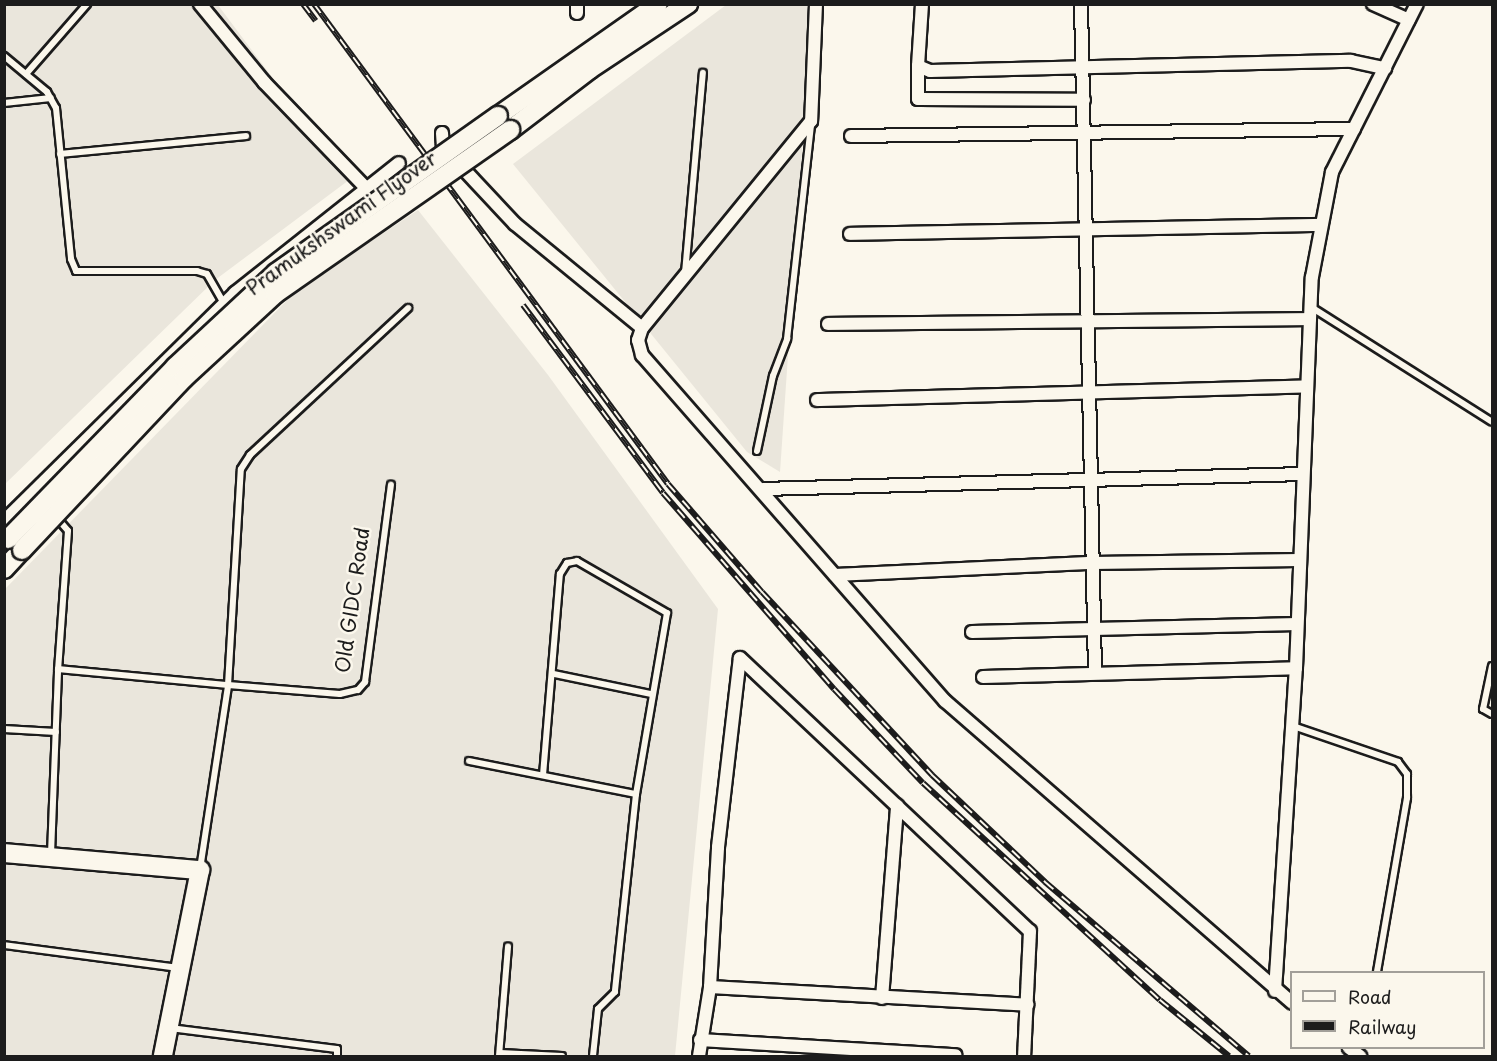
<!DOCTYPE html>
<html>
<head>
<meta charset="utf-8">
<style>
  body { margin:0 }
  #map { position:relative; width:1497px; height:1061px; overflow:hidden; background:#fbf7ec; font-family:"Playpen Sans",sans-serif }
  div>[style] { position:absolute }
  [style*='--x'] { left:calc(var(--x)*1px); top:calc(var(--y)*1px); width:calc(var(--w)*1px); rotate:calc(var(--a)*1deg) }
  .built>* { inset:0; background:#eae6dc }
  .roads { filter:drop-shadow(2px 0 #1c1c1c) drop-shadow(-2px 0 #1c1c1c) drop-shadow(0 2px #1c1c1c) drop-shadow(0 -2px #1c1c1c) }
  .lane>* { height:6px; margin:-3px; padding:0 3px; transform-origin:3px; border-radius:3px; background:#fbf7ec }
  .street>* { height:12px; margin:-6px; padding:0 6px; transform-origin:6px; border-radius:6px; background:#fbf7ec }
  .secondary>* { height:18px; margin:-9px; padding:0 9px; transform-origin:9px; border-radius:9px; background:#fbf7ec }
  .rail>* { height:6px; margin-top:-3px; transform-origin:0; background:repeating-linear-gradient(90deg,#fbf7ec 0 11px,#1c1c1c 0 22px); box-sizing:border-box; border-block:2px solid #1c1c1c }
  .bridges { filter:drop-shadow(2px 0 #1c1c1c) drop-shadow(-2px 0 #1c1c1c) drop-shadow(0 2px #1c1c1c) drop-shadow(0 -2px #1c1c1c) }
  .secondary-bridge>* { height:18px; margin:-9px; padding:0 9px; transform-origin:9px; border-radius:9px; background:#fbf7ec }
  span { translate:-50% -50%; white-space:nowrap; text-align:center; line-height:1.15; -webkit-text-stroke:5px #fbf7ec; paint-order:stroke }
  .street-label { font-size:20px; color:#1c1c1c }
  .frame { position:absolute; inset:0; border:6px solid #1c1c1c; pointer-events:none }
  .legend { position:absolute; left:1290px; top:971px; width:195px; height:78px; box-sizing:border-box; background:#fbf7ec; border:2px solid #a29f99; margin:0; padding:8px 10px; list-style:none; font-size:18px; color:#1c1c1c }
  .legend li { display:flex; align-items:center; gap:12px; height:30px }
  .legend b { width:30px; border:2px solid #a29f99 }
</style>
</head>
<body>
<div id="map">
  <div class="built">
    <div style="clip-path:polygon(5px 5px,218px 5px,349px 180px,215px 280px,5px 484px)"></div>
    <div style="clip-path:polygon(726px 5px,812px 5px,780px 472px,747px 452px,513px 164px)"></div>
    <div style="clip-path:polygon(418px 210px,548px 375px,718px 609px,675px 1056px,5px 1056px,5px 589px,296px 291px)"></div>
  </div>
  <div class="roads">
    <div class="lane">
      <div style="--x:4;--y:56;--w:56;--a:39.9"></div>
      <div style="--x:47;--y:92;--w:18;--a:61"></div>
      <div style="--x:56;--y:108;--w:152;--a:84.3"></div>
      <div style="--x:71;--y:259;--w:13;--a:67"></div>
      <div style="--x:76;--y:271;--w:121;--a:0"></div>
      <div style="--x:197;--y:271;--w:10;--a:17"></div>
      <div style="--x:207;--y:274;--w:34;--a:60"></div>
      <div style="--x:26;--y:74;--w:93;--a:-48.9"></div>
      <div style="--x:4;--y:103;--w:47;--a:-6.1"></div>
      <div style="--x:60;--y:154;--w:187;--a:-5.5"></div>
      <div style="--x:685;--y:273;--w:201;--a:-84.9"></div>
      <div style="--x:1311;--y:307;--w:214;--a:32.4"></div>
      <div style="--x:757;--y:451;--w:77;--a:-78"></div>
      <div style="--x:773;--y:376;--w:40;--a:-69"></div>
      <div style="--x:787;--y:339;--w:216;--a:-83.6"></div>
      <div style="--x:56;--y:517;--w:18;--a:49"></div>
      <div style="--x:68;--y:531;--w:138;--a:94.1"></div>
      <div style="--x:58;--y:669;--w:171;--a:5.4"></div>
      <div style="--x:228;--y:685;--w:216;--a:-86.6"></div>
      <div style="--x:241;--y:469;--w:17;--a:-57"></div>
      <div style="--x:250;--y:455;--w:216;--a:-42.9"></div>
      <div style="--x:1492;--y:666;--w:44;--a:101.8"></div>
      <div style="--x:1483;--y:709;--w:10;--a:29"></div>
      <div style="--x:554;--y:674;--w:99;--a:11.7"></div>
      <div style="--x:1293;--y:726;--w:111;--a:18.9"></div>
      <div style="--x:1398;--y:762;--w:15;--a:53"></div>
      <div style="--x:1407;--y:774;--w:24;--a:90"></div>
      <div style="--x:1407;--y:798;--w:177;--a:99.8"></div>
      <div style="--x:4;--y:729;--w:52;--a:3.3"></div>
      <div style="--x:469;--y:761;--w:170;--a:11.2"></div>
      <div style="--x:543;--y:775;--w:202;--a:-85.2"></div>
      <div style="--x:560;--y:574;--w:13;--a:-58"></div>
      <div style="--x:567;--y:563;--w:10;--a:-11"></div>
      <div style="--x:577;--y:561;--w:104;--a:30"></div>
      <div style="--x:667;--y:613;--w:184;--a:99.7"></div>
      <div style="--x:636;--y:794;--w:199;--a:96.1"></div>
      <div style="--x:615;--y:992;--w:24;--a:135"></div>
      <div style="--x:598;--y:1009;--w:47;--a:96.1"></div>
      <div style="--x:51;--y:854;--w:185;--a:-87.8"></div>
      <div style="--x:200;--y:869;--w:186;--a:-81.3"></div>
      <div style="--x:228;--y:685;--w:112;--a:4.6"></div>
      <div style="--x:340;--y:694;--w:18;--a:-13"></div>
      <div style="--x:358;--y:690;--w:11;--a:-49"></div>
      <div style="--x:365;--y:682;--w:199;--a:-82.5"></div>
      <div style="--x:4;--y:945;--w:177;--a:7.5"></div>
      <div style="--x:170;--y:1028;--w:168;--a:7.2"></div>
      <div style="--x:337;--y:1049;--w:7;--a:90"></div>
      <div style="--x:500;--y:1053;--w:62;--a:2.8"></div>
      <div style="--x:499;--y:1056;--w:110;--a:-85.3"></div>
    </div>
    <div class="street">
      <div style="--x:200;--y:4;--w:101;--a:50.6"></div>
      <div style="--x:264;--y:82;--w:149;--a:46.1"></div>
      <div style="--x:577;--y:4;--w:9;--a:90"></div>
      <div style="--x:816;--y:4;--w:117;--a:92.4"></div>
      <div style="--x:811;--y:121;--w:267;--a:129.2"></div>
      <div style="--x:642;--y:328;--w:13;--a:108"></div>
      <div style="--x:638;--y:340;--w:16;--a:75"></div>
      <div style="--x:642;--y:355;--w:460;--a:48.8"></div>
      <div style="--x:945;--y:701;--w:460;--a:41"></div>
      <div style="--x:922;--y:4;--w:62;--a:93.7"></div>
      <div style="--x:918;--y:66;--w:13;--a:23"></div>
      <div style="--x:930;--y:71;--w:421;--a:-1.4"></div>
      <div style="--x:1351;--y:61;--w:35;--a:12"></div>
      <div style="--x:1081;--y:4;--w:667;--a:88.8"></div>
      <div style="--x:1373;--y:4;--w:39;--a:24"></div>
      <div style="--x:918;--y:66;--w:33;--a:90"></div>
      <div style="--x:918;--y:99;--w:166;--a:0.3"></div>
      <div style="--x:442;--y:133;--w:14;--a:86"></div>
      <div style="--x:443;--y:147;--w:105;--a:46.9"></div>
      <div style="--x:515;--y:224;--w:164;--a:39.3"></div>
      <div style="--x:851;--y:136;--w:503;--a:-0.8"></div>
      <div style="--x:850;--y:234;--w:470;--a:-1.1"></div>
      <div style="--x:828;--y:324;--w:482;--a:-0.6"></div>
      <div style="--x:817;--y:400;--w:489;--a:-1.6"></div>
      <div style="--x:763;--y:489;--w:539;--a:-1.59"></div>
      <div style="--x:4;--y:521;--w:325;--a:-44.6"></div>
      <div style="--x:235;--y:293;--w:209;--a:-38.4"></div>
      <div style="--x:835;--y:575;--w:258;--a:-2.7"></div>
      <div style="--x:1093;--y:563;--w:206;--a:-0.8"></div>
      <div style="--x:972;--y:632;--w:325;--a:-1.4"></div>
      <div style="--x:983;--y:677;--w:313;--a:-1.6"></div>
      <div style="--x:710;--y:987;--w:318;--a:3.2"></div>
      <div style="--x:1275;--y:991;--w:324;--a:-86.3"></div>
      <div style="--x:1296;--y:668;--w:391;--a:-87.7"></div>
      <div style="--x:1312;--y:277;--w:107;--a:-79.2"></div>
      <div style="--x:1332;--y:172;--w:188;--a:-63.2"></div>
      <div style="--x:882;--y:998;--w:193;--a:-85.5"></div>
      <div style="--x:700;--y:1040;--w:256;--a:3.4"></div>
      <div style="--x:1349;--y:1048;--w:14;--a:36"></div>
      <div style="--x:699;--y:1056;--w:70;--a:-80.9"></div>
      <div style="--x:710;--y:987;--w:140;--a:-86.7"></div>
      <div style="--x:718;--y:847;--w:190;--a:-83.4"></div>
      <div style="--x:740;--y:658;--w:398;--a:43.3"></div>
      <div style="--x:1030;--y:931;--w:125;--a:92.7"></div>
    </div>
    <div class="secondary">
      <div style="--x:498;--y:116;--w:195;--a:-35"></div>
      <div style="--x:510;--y:130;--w:101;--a:-37.3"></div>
      <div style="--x:590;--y:69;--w:118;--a:-33.6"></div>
      <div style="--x:4;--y:569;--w:26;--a:-47"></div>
      <div style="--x:4;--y:853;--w:197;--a:5"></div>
      <div style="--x:200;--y:870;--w:190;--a:101.3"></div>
    </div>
  </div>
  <div class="rail">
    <div style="--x:303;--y:4;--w:21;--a:53"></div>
    <div style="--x:314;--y:4;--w:596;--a:53.59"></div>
    <div style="--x:668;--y:484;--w:143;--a:49"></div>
    <div style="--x:762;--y:592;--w:250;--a:47.1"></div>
    <div style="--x:932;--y:775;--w:156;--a:43.4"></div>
    <div style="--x:1045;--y:882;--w:268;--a:40.5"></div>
    <div style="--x:523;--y:305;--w:234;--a:53.3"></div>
    <div style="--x:663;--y:493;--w:260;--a:48.9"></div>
    <div style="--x:834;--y:689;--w:129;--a:46.6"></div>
    <div style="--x:923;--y:783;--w:321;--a:42.5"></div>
    <div style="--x:1160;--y:1000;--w:89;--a:39.1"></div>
  </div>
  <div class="bridges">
    <div class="secondary-bridge">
      <div style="--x:8;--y:539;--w:240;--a:-45.8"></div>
      <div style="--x:175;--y:367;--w:138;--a:-42.9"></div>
      <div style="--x:276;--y:273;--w:272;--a:-35.3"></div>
      <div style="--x:22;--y:550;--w:236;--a:-46.7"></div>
      <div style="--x:184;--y:378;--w:124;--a:-42.7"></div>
      <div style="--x:275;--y:294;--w:287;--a:-34.9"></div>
    </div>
  </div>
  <div class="street-label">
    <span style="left:341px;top:223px;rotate:-36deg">Pramukshswami Flyover</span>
    <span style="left:352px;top:600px;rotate:-82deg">Old GIDC Road</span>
  </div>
  <div class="frame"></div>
  <ul class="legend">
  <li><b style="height:8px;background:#fbf7ec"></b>Road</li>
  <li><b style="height:8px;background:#1c1c1c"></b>Railway</li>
  </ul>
</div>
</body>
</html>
